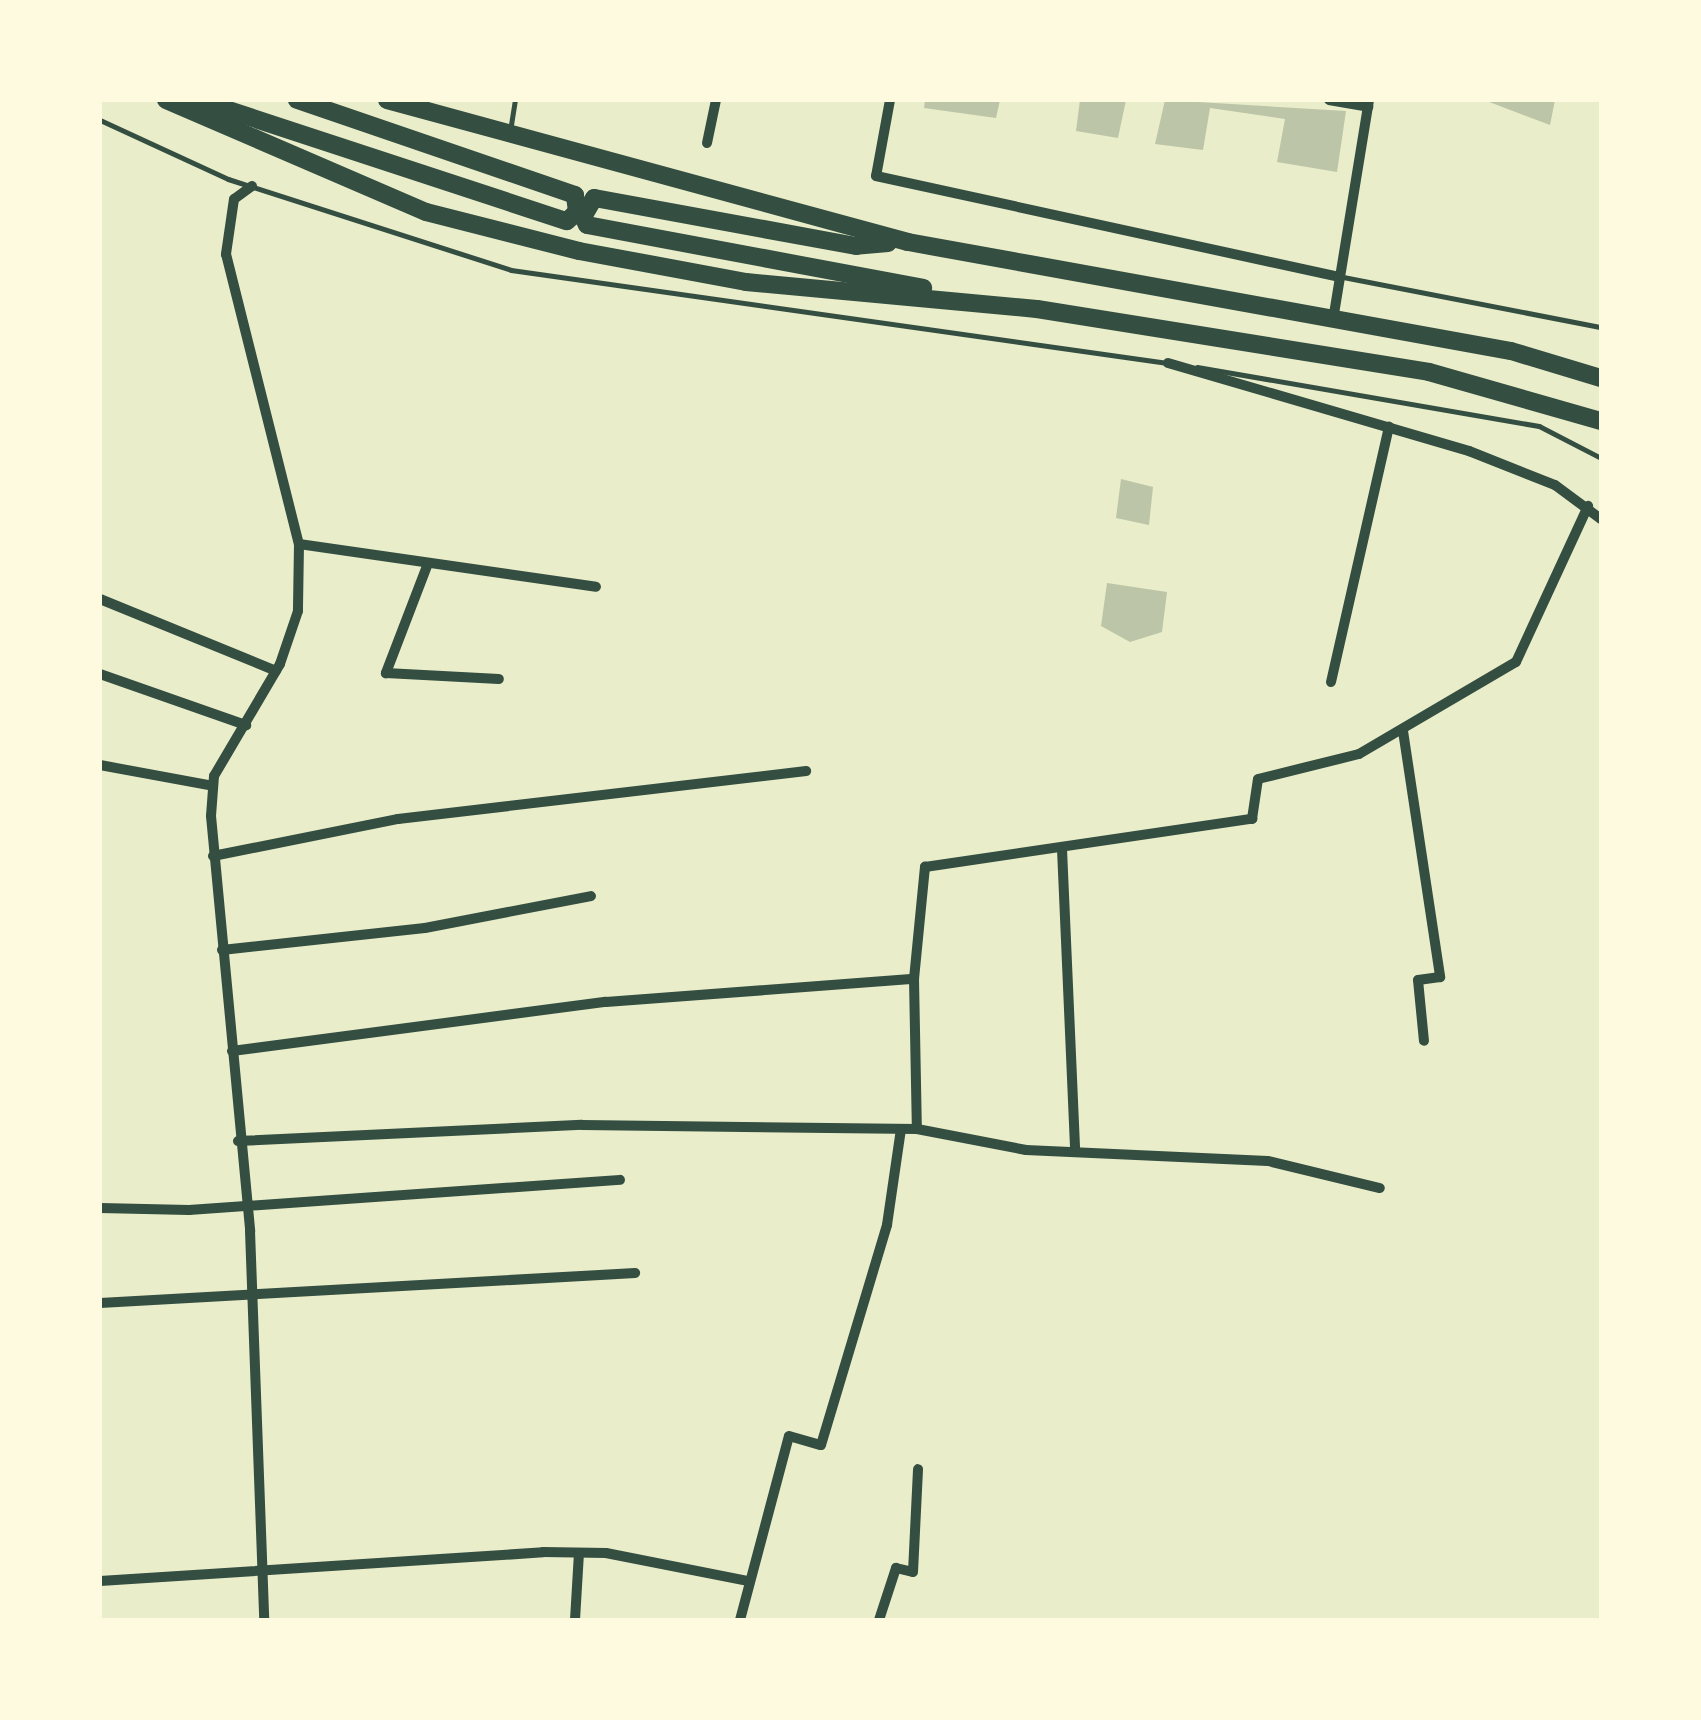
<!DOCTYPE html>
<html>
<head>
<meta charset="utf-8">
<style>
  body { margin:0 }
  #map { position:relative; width:1701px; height:1720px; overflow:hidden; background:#e9edc9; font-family:Signika,sans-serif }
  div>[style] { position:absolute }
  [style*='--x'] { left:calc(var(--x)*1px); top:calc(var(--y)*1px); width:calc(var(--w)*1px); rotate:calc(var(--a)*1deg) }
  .building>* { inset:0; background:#bcc5a7 }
  .service>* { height:5px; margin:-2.5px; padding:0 2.5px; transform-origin:2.5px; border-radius:2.5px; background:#344e41 }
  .minor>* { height:10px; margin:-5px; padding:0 5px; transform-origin:5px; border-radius:5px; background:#344e41 }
  .trunk>* { height:18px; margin:-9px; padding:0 9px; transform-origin:9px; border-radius:9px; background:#344e41 }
  span { translate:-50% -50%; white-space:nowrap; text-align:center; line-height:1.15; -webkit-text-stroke:9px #fefae0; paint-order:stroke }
  .frame { position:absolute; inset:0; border:102px solid #fefae0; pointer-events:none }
</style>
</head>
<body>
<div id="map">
  <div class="building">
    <div style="clip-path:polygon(925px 100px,1000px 100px,996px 118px,924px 108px)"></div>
    <div style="clip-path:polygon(1080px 100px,1126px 100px,1118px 138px,1076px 131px)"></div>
    <div style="clip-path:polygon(1165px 100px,1346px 111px,1337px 172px,1277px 162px,1285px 119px,1210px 108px,1203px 150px,1155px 144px)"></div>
    <div style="clip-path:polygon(1484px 100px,1555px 100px,1550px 125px)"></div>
    <div style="clip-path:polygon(1121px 479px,1153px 487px,1149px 525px,1116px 518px)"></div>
    <div style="clip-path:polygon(1107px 583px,1167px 592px,1162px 632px,1130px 642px,1101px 626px)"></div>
  </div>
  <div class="service">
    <div style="--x:100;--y:120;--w:141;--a:24.7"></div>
    <div style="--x:228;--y:179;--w:297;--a:17.8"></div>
    <div style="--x:511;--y:270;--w:663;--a:8.07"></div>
    <div style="--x:510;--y:131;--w:31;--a:-81"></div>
    <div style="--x:1343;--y:277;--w:263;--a:11"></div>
    <div style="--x:1197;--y:367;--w:347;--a:9.8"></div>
    <div style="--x:1539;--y:426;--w:70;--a:27.3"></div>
  </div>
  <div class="minor">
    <div style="--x:890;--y:100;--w:77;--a:100.4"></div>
    <div style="--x:876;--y:176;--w:475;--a:12.3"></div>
    <div style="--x:1329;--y:100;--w:40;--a:10"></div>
    <div style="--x:707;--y:143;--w:44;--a:-78.2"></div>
    <div style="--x:252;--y:186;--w:22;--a:144"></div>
    <div style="--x:234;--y:199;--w:56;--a:98.3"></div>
    <div style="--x:226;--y:254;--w:299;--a:75.9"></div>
    <div style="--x:299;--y:544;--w:67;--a:90.9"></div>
    <div style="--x:298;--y:611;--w:56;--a:108.8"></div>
    <div style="--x:280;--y:664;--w:130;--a:120.5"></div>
    <div style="--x:214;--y:776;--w:40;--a:94.3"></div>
    <div style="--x:211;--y:816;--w:417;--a:84.6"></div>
    <div style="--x:250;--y:1231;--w:389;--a:87.9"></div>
    <div style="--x:1333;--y:320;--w:223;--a:-80.7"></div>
    <div style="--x:1168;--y:363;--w:314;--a:16.3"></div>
    <div style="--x:1469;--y:451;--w:92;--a:21.6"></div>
    <div style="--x:1555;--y:485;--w:57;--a:36.5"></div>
    <div style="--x:299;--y:544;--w:300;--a:8.2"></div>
    <div style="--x:427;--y:566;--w:115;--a:111"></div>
    <div style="--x:386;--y:673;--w:113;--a:3"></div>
    <div style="--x:100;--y:599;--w:190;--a:22.2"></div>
    <div style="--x:100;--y:674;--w:155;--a:19.3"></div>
    <div style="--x:1331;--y:682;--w:262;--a:-77.2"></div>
    <div style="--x:1403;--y:731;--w:249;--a:81.4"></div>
    <div style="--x:1440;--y:977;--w:22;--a:172"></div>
    <div style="--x:1418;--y:980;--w:61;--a:84.4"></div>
    <div style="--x:100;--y:765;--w:115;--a:10.5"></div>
    <div style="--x:1062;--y:849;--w:300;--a:87.5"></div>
    <div style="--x:213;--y:856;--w:189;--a:-11.3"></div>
    <div style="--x:398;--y:819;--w:411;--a:-6.7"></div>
    <div style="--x:222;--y:950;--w:204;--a:-6.2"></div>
    <div style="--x:425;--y:928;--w:169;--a:-10.9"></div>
    <div style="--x:914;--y:979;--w:150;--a:88.9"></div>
    <div style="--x:232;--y:1051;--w:377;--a:-7.5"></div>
    <div style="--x:606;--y:1002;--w:309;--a:-4.3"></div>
    <div style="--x:914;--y:979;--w:113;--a:-84.4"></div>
    <div style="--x:925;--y:867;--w:331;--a:-8.4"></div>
    <div style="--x:1252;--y:819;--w:40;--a:-81.5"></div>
    <div style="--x:1258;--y:779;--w:104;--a:-13.9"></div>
    <div style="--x:1359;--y:754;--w:182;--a:-30.4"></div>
    <div style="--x:1516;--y:662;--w:172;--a:-65.2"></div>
    <div style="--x:238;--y:1141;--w:344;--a:-2.7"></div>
    <div style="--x:582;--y:1125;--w:335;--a:0.7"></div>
    <div style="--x:917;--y:1129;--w:111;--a:10.9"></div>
    <div style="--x:1026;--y:1150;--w:242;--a:2.6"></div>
    <div style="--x:1268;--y:1161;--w:115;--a:13.6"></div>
    <div style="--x:100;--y:1208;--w:89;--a:1.3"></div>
    <div style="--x:189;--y:1210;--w:432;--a:-4"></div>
    <div style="--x:100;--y:1303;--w:536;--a:-3.21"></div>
    <div style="--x:100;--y:1581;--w:444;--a:-3.7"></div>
    <div style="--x:543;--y:1552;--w:63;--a:0.9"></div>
    <div style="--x:606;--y:1553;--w:144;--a:11.2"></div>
    <div style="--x:575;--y:1620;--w:67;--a:-86.6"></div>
    <div style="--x:740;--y:1620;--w:190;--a:-75.1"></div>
    <div style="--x:789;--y:1436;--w:33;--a:16"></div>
    <div style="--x:821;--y:1445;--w:230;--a:-73.3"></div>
    <div style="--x:887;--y:1225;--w:97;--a:-81.7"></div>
    <div style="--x:879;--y:1620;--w:55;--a:-71.9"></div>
    <div style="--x:896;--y:1568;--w:17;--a:13"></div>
    <div style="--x:913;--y:1572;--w:103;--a:-87.2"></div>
  </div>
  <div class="trunk">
    <div style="--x:166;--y:100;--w:283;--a:23.3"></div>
    <div style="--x:426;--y:212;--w:158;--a:14.3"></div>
    <div style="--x:579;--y:251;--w:170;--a:10.5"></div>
    <div style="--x:746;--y:282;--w:292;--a:5.3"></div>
    <div style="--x:1037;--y:309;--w:397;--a:9.1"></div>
    <div style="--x:1429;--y:372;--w:179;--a:15.9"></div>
    <div style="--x:198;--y:100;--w:388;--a:18.2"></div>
    <div style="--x:567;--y:221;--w:13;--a:-42"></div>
    <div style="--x:577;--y:212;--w:17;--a:-97"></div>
    <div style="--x:575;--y:195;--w:294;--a:-161.1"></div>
    <div style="--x:387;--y:100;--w:540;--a:15.25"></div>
    <div style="--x:908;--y:242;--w:613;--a:10.25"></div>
    <div style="--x:1511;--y:351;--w:94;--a:16.7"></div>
    <div style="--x:888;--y:243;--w:32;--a:175"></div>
    <div style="--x:856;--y:246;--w:266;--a:-169.6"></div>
    <div style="--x:594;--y:198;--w:22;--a:120"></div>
    <div style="--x:583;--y:217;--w:9;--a:63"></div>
    <div style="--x:587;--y:225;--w:342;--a:10.6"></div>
  </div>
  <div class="frame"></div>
</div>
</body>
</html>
